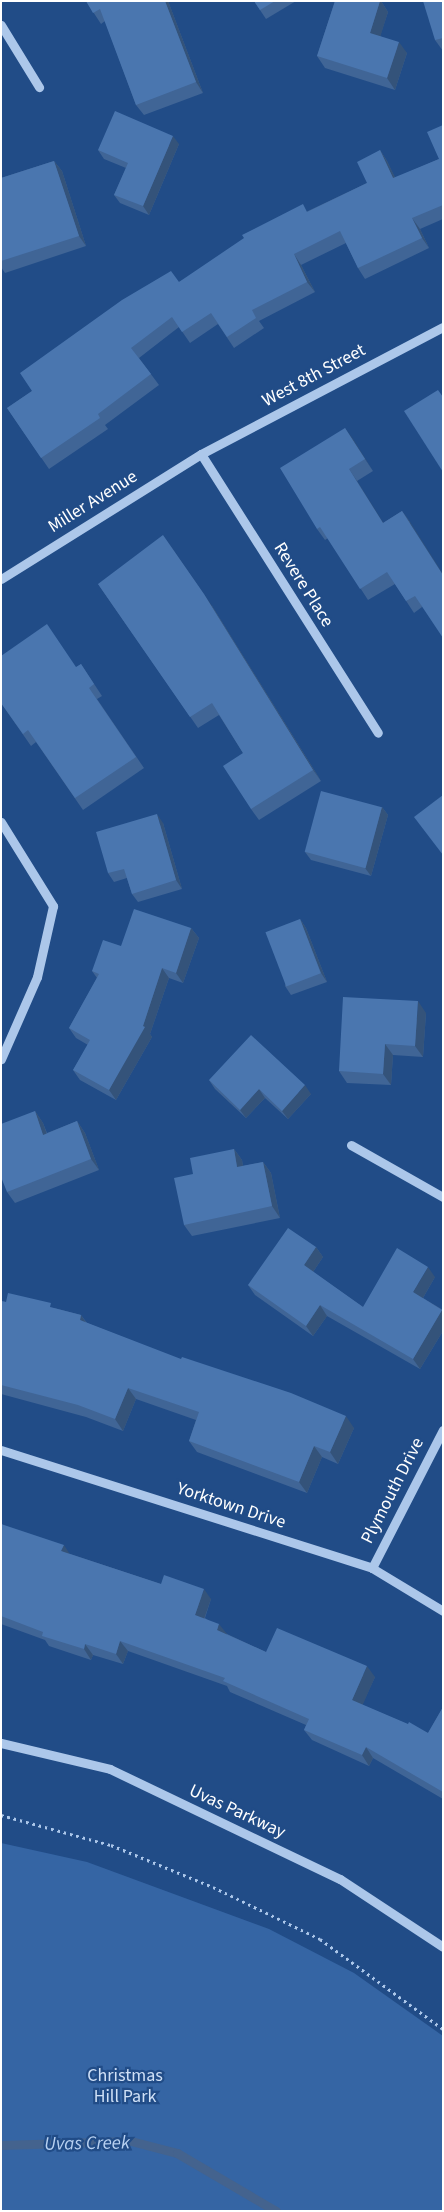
<!DOCTYPE html>
<html>
<head>
<meta charset="utf-8">
<style>
  body { margin:0 }
  #map { position:relative; width:444px; height:2212px; overflow:hidden; background:#214c87; font-family:"Source Sans 3",sans-serif }
  div>[style] { position:absolute }
  [style*='--x'] { left:calc(var(--x)*1px); top:calc(var(--y)*1px); width:calc(var(--w)*1px); rotate:calc(var(--a)*1deg) }
  .green>* { inset:0; background:#3565a4 }
  .stream>* { height:9px; margin:-4.5px; padding:0 4.5px; transform-origin:4.5px; border-radius:4.5px; background:#44638e }
  .path>* { height:3px; margin-top:-1.5px; transform-origin:0; background:repeating-linear-gradient(90deg,#acc7ea 0 2.5px,transparent 0 6.5px) }
  .minor>* { height:9px; margin:-4.5px; padding:0 4.5px; transform-origin:4.5px; border-radius:4.5px; background:#acc7ea }
  .wall>* { inset:0; background:#406596 }
  .shaded-wall>* { inset:0; background:#34537a }
  .building>* { inset:0; background:#4a76af; transform-origin:0 0 }
  span { translate:-50% -50%; white-space:nowrap; text-align:center; line-height:1.15; -webkit-text-stroke:4.5px #214c87; paint-order:stroke }
  .street-label { font-size:18px; color:#fff }
  .park-label { font-size:18px; color:#d0e1f7 }
  .water-label { font-size:19px; color:#b8d1f1; font-style:italic }
  .frame { position:absolute; inset:0; border:2px solid #fff; pointer-events:none }
</style>
</head>
<body>
<div id="map">
  <div class="green">
    <div style="clip-path:polygon(1px 1843px,87px 1862px,269px 1929px,354px 1973px,443px 2036px,443px 2211px,1px 2211px)"></div>
  </div>
  <div class="stream">
    <div style="--x:1;--y:2145;--w:130;--a:-1.8"></div>
    <div style="--x:131;--y:2141;--w:48;--a:14.6"></div>
    <div style="--x:177;--y:2153;--w:115;--a:30.4"></div>
  </div>
  <div class="path">
    <div style="--x:1;--y:1815;--w:114;--a:15.3"></div>
    <div style="--x:111;--y:1845;--w:110;--a:22.4"></div>
    <div style="--x:213;--y:1887;--w:119;--a:25.9"></div>
    <div style="--x:320;--y:1939;--w:152;--a:36.2"></div>
  </div>
  <div class="minor">
    <div style="--x:1;--y:25;--w:73;--a:58.5"></div>
    <div style="--x:201;--y:454;--w:330;--a:57.6"></div>
    <div style="--x:1;--y:579;--w:236;--a:-32"></div>
    <div style="--x:201;--y:454;--w:273;--a:-27.7"></div>
    <div style="--x:1;--y:822;--w:99;--a:58.2"></div>
    <div style="--x:53;--y:906;--w:73;--a:102.7"></div>
    <div style="--x:37;--y:977;--w:90;--a:113.7"></div>
    <div style="--x:351;--y:1145;--w:106;--a:29.5"></div>
    <div style="--x:1;--y:1450;--w:389;--a:17.6"></div>
    <div style="--x:372;--y:1568;--w:83;--a:31.2"></div>
    <div style="--x:372;--y:1568;--w:155;--a:-62.8"></div>
    <div style="--x:1;--y:1743;--w:112;--a:13.4"></div>
    <div style="--x:110;--y:1769;--w:255;--a:25.6"></div>
    <div style="--x:340;--y:1879;--w:123;--a:33.4"></div>
  </div>
  <div class="wall">
    <div style="clip-path:polygon(86px 1px,168px 1px,203px 93px,144px 115px,136px 105px,105px 21px,101px 24px)"></div>
    <div style="clip-path:polygon(254px 1px,296px 1px,266px 19px)"></div>
    <div style="clip-path:polygon(335px 1px,381px 1px,388px 12px,380px 36px,407px 53px,395px 90px,325px 68px,317px 56px)"></div>
    <div style="clip-path:polygon(443px 1px,443px 51px,435px 40px)"></div>
    <div style="clip-path:polygon(443px 125px,443px 219px,420px 229px,429px 248px,365px 279px,358px 268px,346px 243px,301px 265px,315px 292px,259px 321px,264px 328px,234px 348px,218px 324px,190px 343px,179px 327px,139px 358px,159px 385px,105px 425px,108px 429px,49px 469px,7px 408px,32px 391px,179px 282px,308px 211px,367px 183px,380px 150px,387px 161px,395px 178px,439px 159px)"></div>
    <div style="clip-path:polygon(179px 144px,149px 215px,120px 203px,114px 195px,126px 168px,104px 159px,98px 150px)"></div>
    <div style="clip-path:polygon(54px 161px,62px 171px,86px 246px,5px 273px,1px 267px,1px 178px)"></div>
    <div style="clip-path:polygon(345px 428px,373px 471px,357px 481px,383px 523px,402px 511px,410px 522px,422px 607px,414px 613px,395px 584px,368px 600px,328px 538px,325px 540px,317px 529px)"></div>
    <div style="clip-path:polygon(98px 584px,212px 606px,321px 781px,259px 820px,251px 809px,243px 753px,219px 715px,198px 728px)"></div>
    <div style="clip-path:polygon(81px 664px,102px 696px,97px 699px,144px 768px,83px 810px,36px 742px,31px 746px,1px 703px,77px 667px)"></div>
    <div style="clip-path:polygon(382px 807px,388px 815px,371px 876px,311px 860px,305px 852px)"></div>
    <div style="clip-path:polygon(163px 823px,182px 889px,138px 902px,132px 894px,127px 878px,114px 882px,108px 873px)"></div>
    <div style="clip-path:polygon(300px 919px,306px 928px,327px 982px,291px 995px,285px 986px)"></div>
    <div style="clip-path:polygon(191px 928px,199px 938px,183px 983px,169px 978px,150px 1034px,152px 1037px,116px 1100px,80px 1080px,73px 1070px,88px 1045px,76px 1038px,69px 1028px,97px 978px,92px 971px,121px 946px)"></div>
    <div style="clip-path:polygon(426px 1013px,423px 1057px,393px 1055px,391px 1085px,347px 1083px,339px 1071px)"></div>
    <div style="clip-path:polygon(209px 1080px,311px 1094px,288px 1119px,265px 1098px,246px 1118px,215px 1089px)"></div>
    <div style="clip-path:polygon(35px 1111px,43px 1123px,47px 1133px,77px 1121px,85px 1133px,99px 1170px,15px 1203px,7px 1192px)"></div>
    <div style="clip-path:polygon(234px 1149px,242px 1160px,243px 1166px,263px 1162px,271px 1173px,280px 1218px,192px 1236px,184px 1225px,193px 1174px)"></div>
    <div style="clip-path:polygon(316px 1247px,323px 1257px,313px 1272px,363px 1307px,435px 1277px,423px 1298px,443px 1310px,443px 1331px,420px 1369px,327px 1316px,313px 1336px,255px 1295px,248px 1285px)"></div>
    <div style="clip-path:polygon(1px 1301px,6px 1302px,54px 1308px,81px 1315px,87px 1323px,354px 1428px,338px 1464px,322px 1457px,307px 1493px,197px 1452px,189px 1441px,196px 1420px,136px 1399px,123px 1431px,86px 1417px,1px 1394px)"></div>
    <div style="clip-path:polygon(1px 1524px,70px 1554px,161px 1584px,211px 1599px,205px 1618px,227px 1634px,266px 1652px,375px 1677px,362px 1705px,428px 1733px,443px 1707px,443px 1799px,373px 1758px,369px 1766px,312px 1740px,304px 1730px,306px 1725px,230px 1692px,227px 1686px,128px 1651px,123px 1664px,93px 1655px,91px 1660px,49px 1646px,45px 1640px,1px 1624px)"></div>
  </div>
  <div class="shaded-wall">
    <div style="clip-path:polygon(165px 1px,168px 1px,203px 93px,196px 82px)"></div>
    <div style="clip-path:polygon(380px 1px,381px 1px,388px 12px,378px 44px,370px 33px)"></div>
    <div style="clip-path:polygon(399px 42px,407px 53px,395px 90px,387px 78px)"></div>
    <div style="clip-path:polygon(173px 136px,179px 144px,149px 215px,143px 206px)"></div>
    <div style="clip-path:polygon(380px 150px,387px 161px,401px 189px,393px 178px)"></div>
    <div style="clip-path:polygon(54px 161px,62px 171px,86px 246px,79px 236px)"></div>
    <div style="clip-path:polygon(412px 218px,420px 229px,429px 248px,422px 238px)"></div>
    <div style="clip-path:polygon(294px 254px,301px 265px,315px 292px,307px 282px)"></div>
    <div style="clip-path:polygon(345px 428px,353px 439px,373px 471px,365px 459px)"></div>
    <div style="clip-path:polygon(349px 469px,357px 481px,391px 535px,383px 523px)"></div>
    <div style="clip-path:polygon(402px 511px,410px 522px,443px 574px,443px 575px)"></div>
    <div style="clip-path:polygon(163px 535px,212px 606px,321px 781px,313px 770px)"></div>
    <div style="clip-path:polygon(382px 807px,388px 815px,371px 876px,365px 868px)"></div>
    <div style="clip-path:polygon(157px 814px,163px 823px,182px 889px,176px 880px)"></div>
    <div style="clip-path:polygon(300px 919px,306px 928px,327px 982px,321px 973px)"></div>
    <div style="clip-path:polygon(191px 928px,199px 938px,183px 983px,176px 973px)"></div>
    <div style="clip-path:polygon(162px 968px,169px 978px,150px 1034px,152px 1037px,116px 1100px,109px 1090px,143px 1026px)"></div>
    <div style="clip-path:polygon(418px 1001px,426px 1013px,423px 1057px,415px 1046px)"></div>
    <div style="clip-path:polygon(385px 1044px,393px 1055px,391px 1085px,383px 1074px)"></div>
    <div style="clip-path:polygon(305px 1085px,311px 1094px,288px 1119px,282px 1111px)"></div>
    <div style="clip-path:polygon(259px 1089px,265px 1098px,246px 1118px,240px 1110px)"></div>
    <div style="clip-path:polygon(35px 1111px,43px 1123px,51px 1146px,43px 1135px)"></div>
    <div style="clip-path:polygon(77px 1121px,85px 1133px,99px 1170px,91px 1159px)"></div>
    <div style="clip-path:polygon(234px 1149px,242px 1160px,245px 1179px,237px 1167px)"></div>
    <div style="clip-path:polygon(263px 1162px,271px 1173px,280px 1218px,272px 1206px)"></div>
    <div style="clip-path:polygon(316px 1247px,323px 1257px,311px 1275px,304px 1265px)"></div>
    <div style="clip-path:polygon(428px 1267px,435px 1277px,420px 1303px,413px 1292px)"></div>
    <div style="clip-path:polygon(320px 1305px,327px 1316px,313px 1336px,306px 1326px)"></div>
    <div style="clip-path:polygon(442px 1310px,443px 1331px,420px 1369px,413px 1359px)"></div>
    <div style="clip-path:polygon(81px 1315px,89px 1327px,80px 1320px)"></div>
    <div style="clip-path:polygon(128px 1388px,136px 1399px,123px 1431px,115px 1419px)"></div>
    <div style="clip-path:polygon(346px 1416px,354px 1428px,338px 1464px,330px 1452px)"></div>
    <div style="clip-path:polygon(314px 1446px,322px 1457px,307px 1493px,299px 1482px)"></div>
    <div style="clip-path:polygon(64px 1545px,71px 1556px,61px 1551px)"></div>
    <div style="clip-path:polygon(204px 1589px,211px 1599px,202px 1625px,195px 1615px)"></div>
    <div style="clip-path:polygon(219px 1624px,227px 1634px,224px 1641px,217px 1630px)"></div>
    <div style="clip-path:polygon(120px 1641px,128px 1651px,123px 1664px,116px 1654px)"></div>
    <div style="clip-path:polygon(85px 1644px,93px 1655px,91px 1660px,84px 1649px)"></div>
    <div style="clip-path:polygon(367px 1666px,375px 1677px,360px 1711px,352px 1700px)"></div>
    <div style="clip-path:polygon(366px 1747px,373px 1758px,369px 1766px,362px 1755px)"></div>
  </div>
  <div class="building">
    <div style="clip-path:polygon(86px 1px,165px 1px,196px 82px,136px 105px,100px 9px,93px 13px)"></div>
    <div style="clip-path:polygon(254px 1px,275px 1px,260px 10px)"></div>
    <div style="clip-path:polygon(335px 1px,380px 1px,370px 33px,399px 42px,387px 78px,317px 56px)"></div>
    <div style="clip-path:polygon(423px 1px,443px 1px,443px 38px,435px 40px)"></div>
    <div style="clip-path:polygon(115px 111px,173px 136px,143px 206px,114px 195px,128px 163px,98px 150px)"></div>
    <div style="clip-path:polygon(443px 125px,443px 205px,412px 218px,422px 238px,358px 268px,340px 231px,294px 254px,307px 282px,252px 310px,256px 318px,227px 337px,211px 313px,182px 332px,172px 317px,131px 348px,151px 374px,98px 414px,100px 418px,41px 458px,7px 408px,32px 391px,20px 373px,122px 300px,171px 271px,179px 282px,244px 238px,242px 235px,303px 204px,307px 212px,367px 183px,357px 162px,380px 150px,393px 178px,439px 159px,427px 132px)"></div>
    <div style="clip-path:polygon(54px 161px,79px 236px,1px 261px,1px 178px)"></div>
    <div style="clip-path:polygon(438px 390px,443px 397px,443px 472px,404px 411px)"></div>
    <div style="clip-path:polygon(345px 428px,365px 459px,349px 469px,383px 523px,402px 511px,443px 575px,443px 638px,415px 596px,406px 601px,387px 572px,360px 589px,320px 527px,317px 529px,280px 468px)"></div>
    <div style="clip-path:polygon(163px 535px,204px 594px,313px 770px,251px 809px,223px 766px,243px 753px,212px 703px,190px 717px,98px 584px)"></div>
    <div style="clip-path:polygon(47px 624px,76px 667px,81px 664px,94px 684px,89px 688px,136px 757px,75px 798px,28px 730px,23px 734px,1px 703px,1px 656px)"></div>
    <div style="left:321px;top:791px;width:63px;height:63px;rotate:15deg"></div>
    <div style="clip-path:polygon(443px 795px,443px 855px,414px 817px)"></div>
    <div style="clip-path:polygon(157px 814px,176px 880px,132px 894px,124px 869px,108px 873px,96px 832px)"></div>
    <div style="clip-path:polygon(134px 909px,191px 928px,176px 973px,162px 968px,143px 1026px,145px 1027px,109px 1090px,73px 1070px,90px 1040px,69px 1028px,99px 974px,92px 971px,103px 940px,121px 946px)"></div>
    <div style="left:300px;top:919px;width:58px;height:37px;rotate:69deg"></div>
    <div style="clip-path:polygon(343px 997px,418px 1001px,415px 1046px,385px 1044px,383px 1074px,339px 1071px)"></div>
    <div style="clip-path:polygon(251px 1035px,305px 1085px,282px 1111px,259px 1089px,240px 1110px,209px 1080px)"></div>
    <div style="clip-path:polygon(35px 1111px,43px 1135px,77px 1121px,91px 1159px,7px 1192px,1px 1177px,1px 1124px)"></div>
    <div style="clip-path:polygon(234px 1149px,237px 1167px,263px 1162px,272px 1206px,184px 1225px,174px 1178px,193px 1174px,190px 1158px)"></div>
    <div style="clip-path:polygon(288px 1228px,316px 1247px,304px 1265px,363px 1307px,397px 1248px,428px 1267px,413px 1292px,442px 1310px,413px 1359px,320px 1305px,306px 1326px,248px 1285px)"></div>
    <div style="clip-path:polygon(8px 1293px,51px 1303px,50px 1307px,81px 1315px,80px 1320px,181px 1359px,182px 1357px,291px 1393px,346px 1416px,330px 1452px,314px 1446px,299px 1482px,189px 1441px,199px 1412px,128px 1388px,115px 1419px,78px 1405px,1px 1385px,1px 1301px,6px 1302px)"></div>
    <div style="clip-path:polygon(1px 1524px,64px 1545px,61px 1551px,161px 1584px,164px 1575px,204px 1589px,195px 1615px,219px 1624px,217px 1630px,266px 1652px,277px 1628px,367px 1666px,352px 1700px,408px 1724px,409px 1722px,428px 1733px,443px 1707px,443px 1792px,366px 1747px,362px 1755px,304px 1730px,309px 1719px,223px 1681px,225px 1678px,120px 1641px,116px 1654px,85px 1644px,84px 1649px,42px 1636px,43px 1632px,1px 1616px)"></div>
  </div>
  <div class="street-label">
    <span style="left:314px;top:376px;rotate:-28deg">West 8th Street</span>
    <span style="left:93px;top:502px;rotate:-32deg">Miller Avenue</span>
    <span style="left:303px;top:585px;rotate:58deg">Revere Place</span>
    <span style="left:393px;top:1491px;rotate:-63deg">Plymouth Drive</span>
    <span style="left:231px;top:1506px;rotate:18deg">Yorktown Drive</span>
    <span style="left:237px;top:1812px;rotate:25deg">Uvas Parkway</span>
  </div>
  <div class="park-label">
    <span style="left:125px;top:2087px">Christmas<br>Hill Park</span>
  </div>
  <div class="water-label">
    <span style="left:87px;top:2144px;rotate:-1deg">Uvas Creek</span>
  </div>
  <div class="frame"></div>
</div>
</body>
</html>
